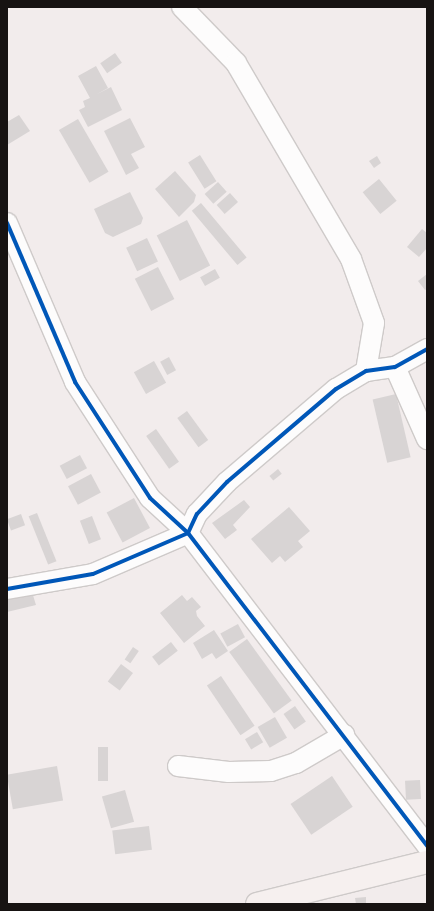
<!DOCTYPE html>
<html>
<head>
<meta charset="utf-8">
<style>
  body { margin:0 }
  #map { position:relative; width:434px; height:911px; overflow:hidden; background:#f2ecec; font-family:Montserrat,sans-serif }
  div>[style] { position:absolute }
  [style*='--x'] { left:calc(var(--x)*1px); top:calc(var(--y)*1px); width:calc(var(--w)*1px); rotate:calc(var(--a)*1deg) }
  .building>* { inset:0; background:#d8d4d4; transform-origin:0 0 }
  .roads { filter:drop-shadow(1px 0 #cecac9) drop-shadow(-1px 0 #cecac9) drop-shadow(0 1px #cecac9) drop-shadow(0 -1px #cecac9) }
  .minor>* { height:20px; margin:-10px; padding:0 10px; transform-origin:10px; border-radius:10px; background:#fdfcfc }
  .primary>* { height:22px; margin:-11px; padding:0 11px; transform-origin:11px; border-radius:11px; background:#f6f0ef }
  .cycleway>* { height:4px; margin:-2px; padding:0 2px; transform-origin:2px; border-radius:2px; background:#0057b8 }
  span { translate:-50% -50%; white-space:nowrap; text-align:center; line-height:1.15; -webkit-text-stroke:3.5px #fef9f8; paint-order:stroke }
  .frame { position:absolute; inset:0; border:8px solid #171312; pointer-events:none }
</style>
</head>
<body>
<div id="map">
  <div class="building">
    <div style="left:115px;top:53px;width:12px;height:18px;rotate:55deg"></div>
    <div style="clip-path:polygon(96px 66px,108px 88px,97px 94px,111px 87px,122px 110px,88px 127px,79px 110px,85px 107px,83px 101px,90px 98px,78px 76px)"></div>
    <div style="clip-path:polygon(19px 115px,30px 131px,7px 145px,7px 122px)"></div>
    <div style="clip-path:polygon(130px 118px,145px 147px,131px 154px,139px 168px,126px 175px,104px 131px)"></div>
    <div style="left:78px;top:119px;width:61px;height:22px;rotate:60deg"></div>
    <div style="left:200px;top:155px;width:31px;height:14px;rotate:58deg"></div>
    <div style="clip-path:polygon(377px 156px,381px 163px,374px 168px,369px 161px)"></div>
    <div style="clip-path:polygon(175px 171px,196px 195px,194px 202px,179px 217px,155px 189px)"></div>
    <div style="left:379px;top:179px;width:28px;height:21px;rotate:51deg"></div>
    <div style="left:218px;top:182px;width:13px;height:18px;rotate:48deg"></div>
    <div style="clip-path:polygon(130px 192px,143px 218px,141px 224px,113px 237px,105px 233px,94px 209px)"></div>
    <div style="left:230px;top:193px;width:12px;height:18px;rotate:48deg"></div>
    <div style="left:201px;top:203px;width:71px;height:12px;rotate:50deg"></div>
    <div style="left:187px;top:220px;width:51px;height:34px;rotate:63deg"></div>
    <div style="clip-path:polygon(422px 229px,427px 233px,427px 248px,419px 257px,407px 247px)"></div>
    <div style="left:147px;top:238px;width:26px;height:23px;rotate:65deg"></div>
    <div style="left:158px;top:267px;width:36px;height:26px;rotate:63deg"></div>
    <div style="left:215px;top:269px;width:10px;height:17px;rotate:61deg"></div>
    <div style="clip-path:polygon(427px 274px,427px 289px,425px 290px,418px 281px)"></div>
    <div style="left:169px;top:357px;width:15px;height:10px;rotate:62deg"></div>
    <div style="left:154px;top:361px;width:25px;height:23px;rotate:61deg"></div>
    <div style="left:396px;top:394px;width:65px;height:24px;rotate:77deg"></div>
    <div style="left:187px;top:411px;width:36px;height:12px;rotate:54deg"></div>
    <div style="left:156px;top:429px;width:40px;height:12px;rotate:55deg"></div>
    <div style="left:80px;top:455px;width:15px;height:23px;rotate:62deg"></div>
    <div style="left:278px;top:469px;width:6px;height:11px;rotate:51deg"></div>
    <div style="left:91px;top:474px;width:21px;height:26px;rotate:62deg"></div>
    <div style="left:134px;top:498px;width:34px;height:31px;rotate:62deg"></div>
    <div style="clip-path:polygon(244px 500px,250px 507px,233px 525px,237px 530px,225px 539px,212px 523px)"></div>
    <div style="clip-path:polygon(289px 507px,310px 531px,298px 541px,303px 547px,285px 562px,280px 556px,272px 563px,251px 539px)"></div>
    <div style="left:37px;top:513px;width:52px;height:9px;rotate:68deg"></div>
    <div style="left:21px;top:514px;width:12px;height:15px;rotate:70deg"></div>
    <div style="left:92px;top:516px;width:25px;height:13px;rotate:69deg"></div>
    <div style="clip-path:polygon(32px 592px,36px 605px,7px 612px,7px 599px)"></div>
    <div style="clip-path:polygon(182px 595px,187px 601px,192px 597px,201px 607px,196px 611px,197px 616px,205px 626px,184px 643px,160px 613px)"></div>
    <div style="left:238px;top:624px;width:15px;height:20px;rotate:62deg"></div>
    <div style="clip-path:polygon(214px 630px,228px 651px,216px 659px,212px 653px,202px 659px,193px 643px)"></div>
    <div style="left:247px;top:639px;width:76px;height:22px;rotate:54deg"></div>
    <div style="left:171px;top:642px;width:11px;height:24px;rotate:52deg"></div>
    <div style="left:133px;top:647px;width:7px;height:15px;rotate:34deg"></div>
    <div style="left:121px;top:664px;width:15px;height:22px;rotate:37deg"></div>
    <div style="left:221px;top:676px;width:60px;height:17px;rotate:56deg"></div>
    <div style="left:295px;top:706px;width:19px;height:14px;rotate:55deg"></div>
    <div style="left:275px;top:717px;width:24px;height:20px;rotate:60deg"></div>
    <div style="left:257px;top:732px;width:12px;height:14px;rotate:59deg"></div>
    <div style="left:98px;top:747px;width:10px;height:34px"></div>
    <div style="left:57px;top:766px;width:35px;height:51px;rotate:80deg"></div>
    <div style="left:332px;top:776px;width:37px;height:50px;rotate:56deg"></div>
    <div style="left:420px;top:780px;width:19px;height:15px;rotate:87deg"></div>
    <div style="left:125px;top:790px;width:33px;height:24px;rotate:74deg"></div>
    <div style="left:149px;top:826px;width:24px;height:37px;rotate:83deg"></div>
    <div style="clip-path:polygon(366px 897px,366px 904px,356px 904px,355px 898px)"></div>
  </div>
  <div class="roads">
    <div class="minor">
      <div style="--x:182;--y:7;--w:78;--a:46"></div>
      <div style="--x:236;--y:63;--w:227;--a:59.6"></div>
      <div style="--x:351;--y:259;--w:68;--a:70.2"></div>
      <div style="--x:374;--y:323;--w:49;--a:99.5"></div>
      <div style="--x:7;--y:223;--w:173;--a:66.8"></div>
      <div style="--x:75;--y:382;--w:138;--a:57.1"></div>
      <div style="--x:150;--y:498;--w:52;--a:42.6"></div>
      <div style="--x:188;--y:533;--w:21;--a:-65"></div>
      <div style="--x:197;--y:514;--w:44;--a:-46.8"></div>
      <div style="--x:227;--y:482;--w:143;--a:-40.5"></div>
      <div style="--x:336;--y:389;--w:35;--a:-31"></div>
      <div style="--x:366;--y:371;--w:29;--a:-8"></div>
      <div style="--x:395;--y:367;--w:37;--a:-29"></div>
      <div style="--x:395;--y:367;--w:79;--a:66"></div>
      <div style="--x:7;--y:589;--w:87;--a:-9.9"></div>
      <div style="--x:93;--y:574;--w:103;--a:-23.3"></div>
      <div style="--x:188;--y:533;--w:394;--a:52.6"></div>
      <div style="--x:178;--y:766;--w:51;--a:6.7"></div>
      <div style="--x:229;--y:772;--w:42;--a:-1.4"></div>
      <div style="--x:271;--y:771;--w:26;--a:-18"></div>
      <div style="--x:296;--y:763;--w:56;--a:-30.3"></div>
    </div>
    <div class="primary">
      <div style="--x:257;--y:904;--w:175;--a:-13.9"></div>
    </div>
  </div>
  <div class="cycleway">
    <div style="--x:7;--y:223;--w:173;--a:66.8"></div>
    <div style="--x:75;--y:382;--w:138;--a:57.1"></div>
    <div style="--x:150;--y:498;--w:52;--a:42.6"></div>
    <div style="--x:188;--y:533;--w:21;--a:-65"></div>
    <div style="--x:197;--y:514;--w:44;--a:-46.8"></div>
    <div style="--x:227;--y:482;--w:143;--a:-40.5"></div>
    <div style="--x:336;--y:389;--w:35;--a:-31"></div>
    <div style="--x:366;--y:371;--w:29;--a:-8"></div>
    <div style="--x:395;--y:367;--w:37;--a:-29"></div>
    <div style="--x:7;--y:589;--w:87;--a:-9.9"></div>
    <div style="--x:93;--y:574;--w:103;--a:-23.3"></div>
    <div style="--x:188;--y:533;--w:394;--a:52.6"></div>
  </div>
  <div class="frame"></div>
</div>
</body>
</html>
